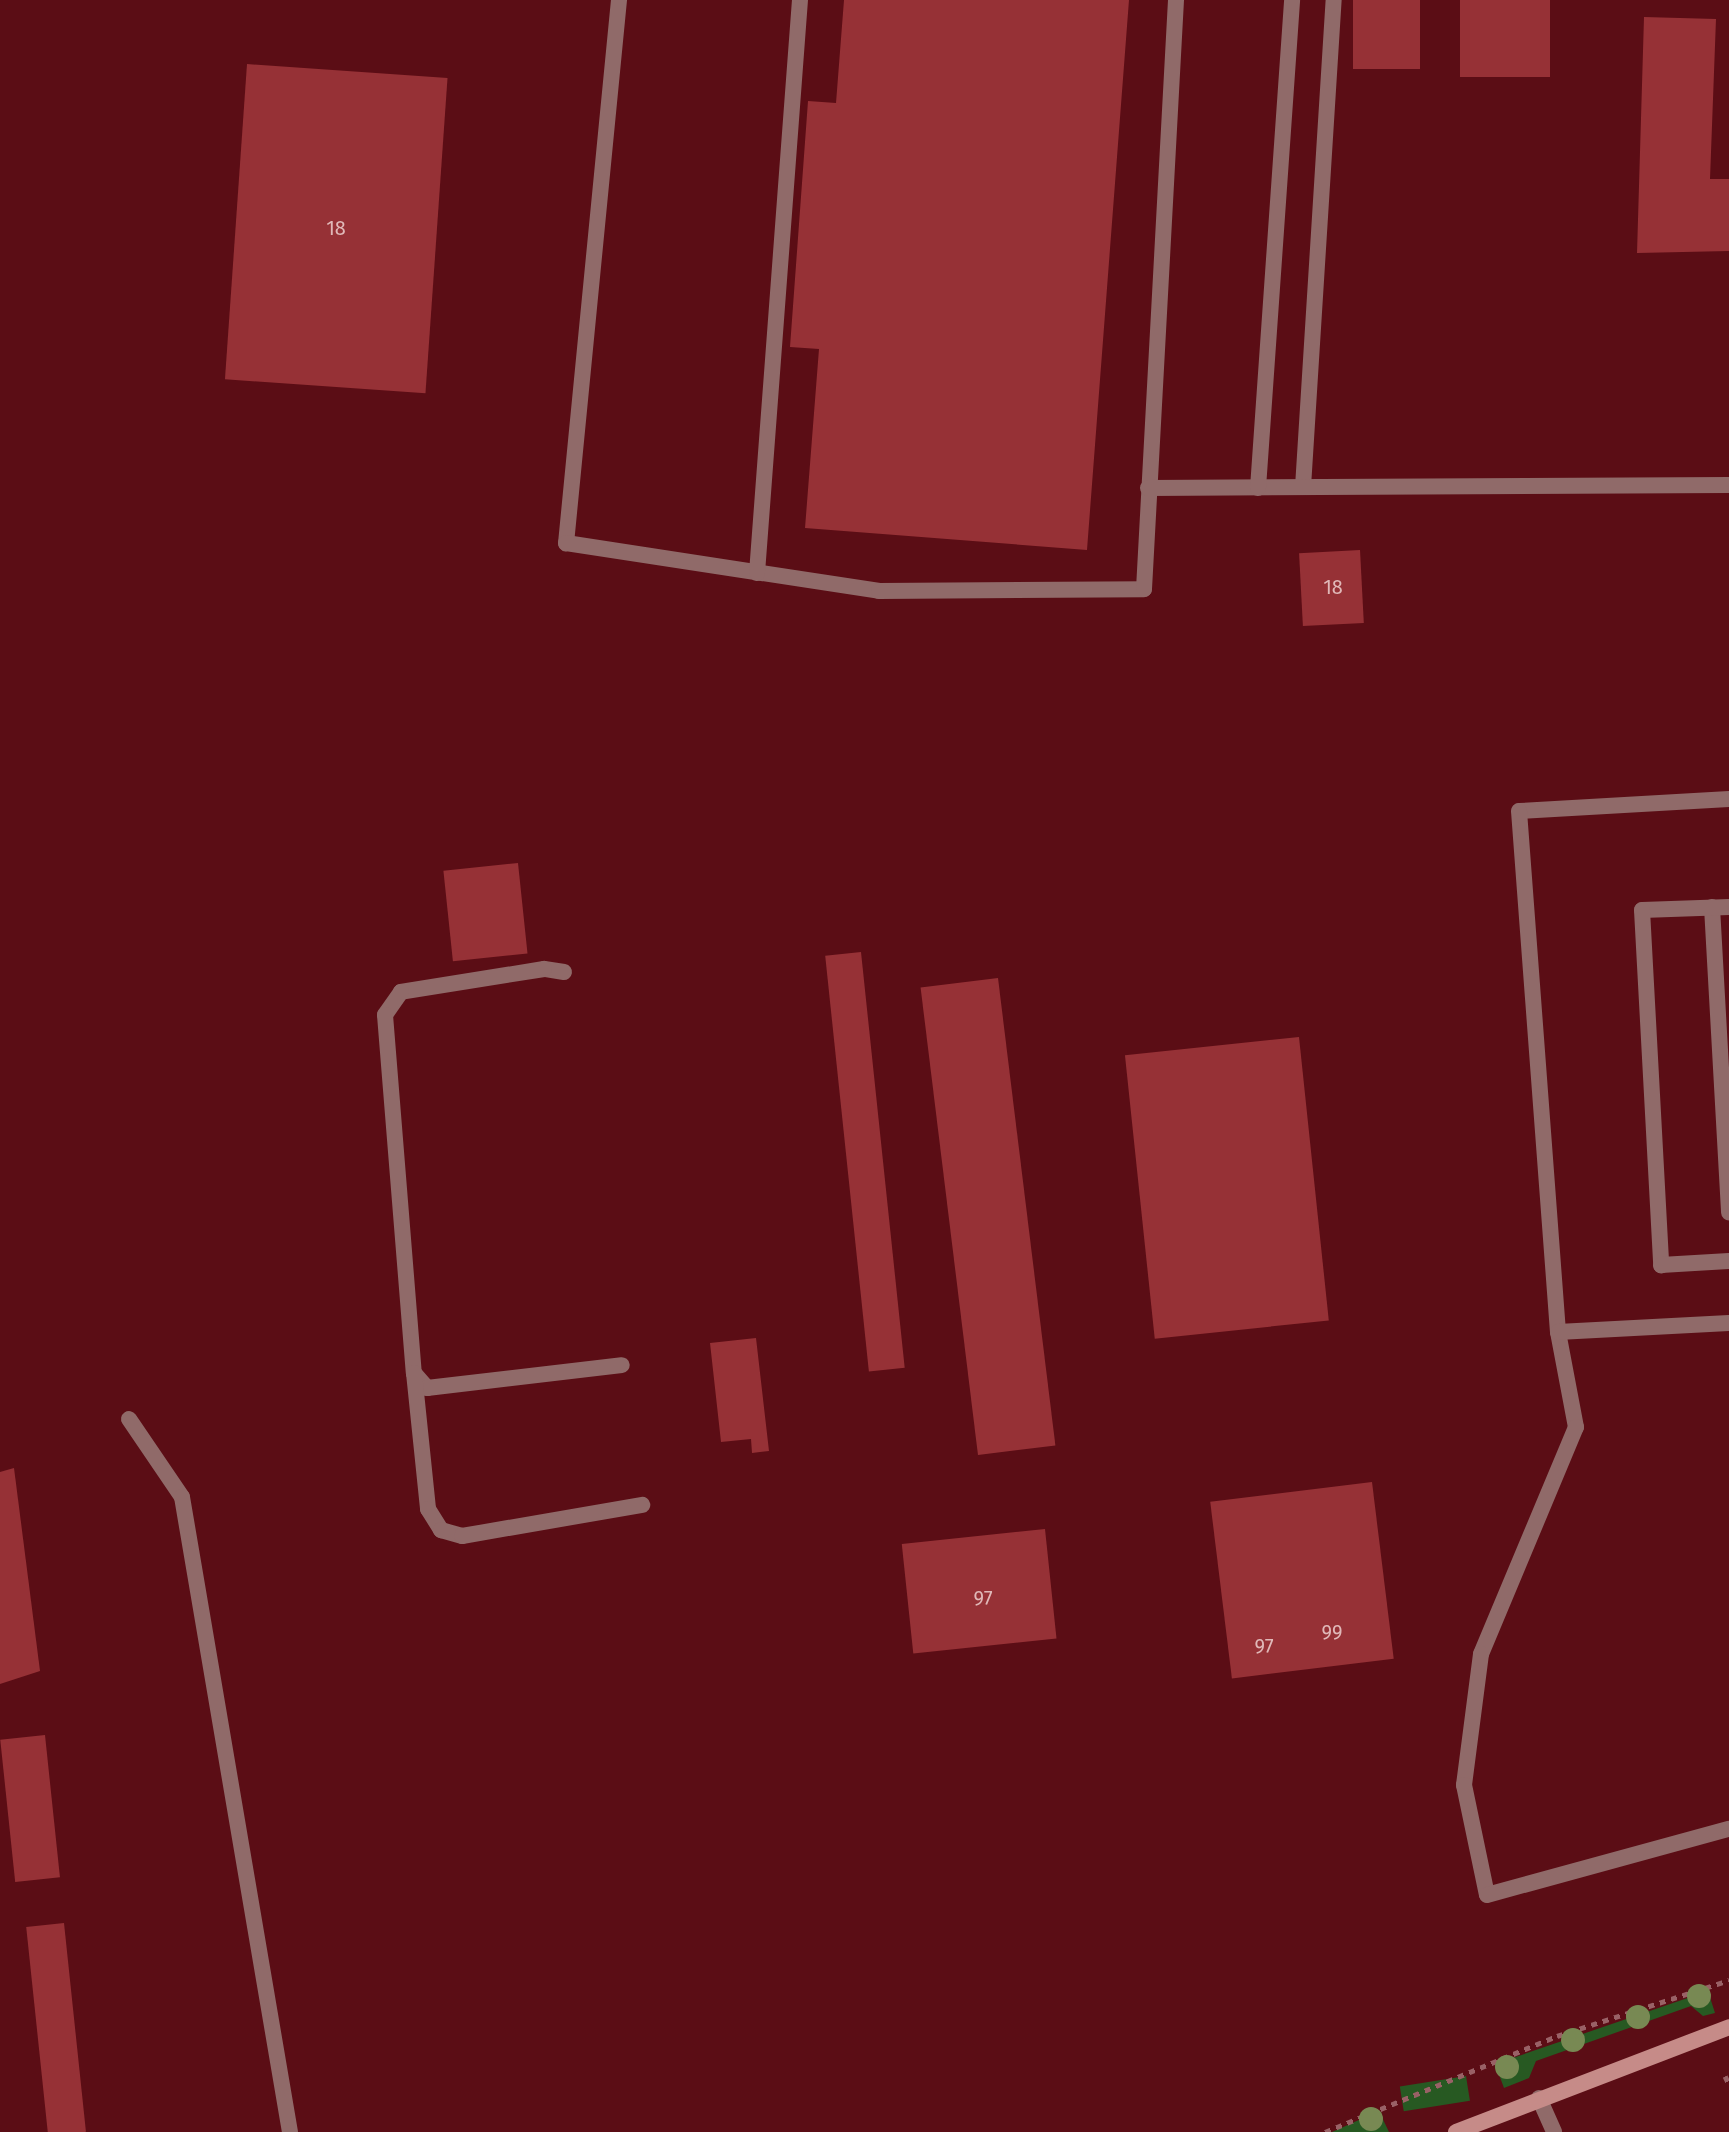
<!DOCTYPE html>
<html>
<head>
<meta charset="utf-8">
<style>
  body { margin:0 }
  #map { position:relative; width:1729px; height:2132px; overflow:hidden; background:#5b0d15; font-family:"Fira Sans",sans-serif }
  div>[style] { position:absolute }
  [style*='--x'] { left:calc(var(--x)*1px); top:calc(var(--y)*1px); width:calc(var(--w)*1px); rotate:calc(var(--a)*1deg) }
  .green>* { inset:0; background:#275922; transform-origin:0 0 }
  .building>* { inset:0; background:#963136; transform-origin:0 0 }
  .path>* { height:5px; margin-top:-2.5px; transform-origin:0; background:repeating-linear-gradient(90deg,#996166 0 6px,transparent 0 12px) }
  .lane>* { height:16px; margin:-8px; padding:0 8px; transform-origin:8px; border-radius:8px; background:#906a69 }
  .secondary>* { height:16px; margin:-8px; padding:0 8px; transform-origin:8px; border-radius:8px; background:#c68b88 }
  .trees>* { width:24px; height:24px; margin:-12px; border-radius:50%; background:#788953 }
  span { translate:-50% -50%; white-space:nowrap; text-align:center; line-height:1.15; -webkit-text-stroke:6px #4e000b; paint-order:stroke }
  .number-label { font-size:20px; color:#e0b8b8 }
  .number-label span { -webkit-text-stroke-width:0 }
</style>
</head>
<body>
<div id="map">
  <div class="green">
    <div style="clip-path:polygon(1708px 1991px,1715px 2013px,1703px 2016px,1691px 2006px,1536px 2061px,1529px 2078px,1504px 2088px,1495px 2064px)"></div>
    <div style="left:1466px;top:2076px;width:25px;height:67px;rotate:81deg"></div>
    <div style="clip-path:polygon(1379px 2111px,1389px 2132px,1332px 2132px)"></div>
  </div>
  <div class="building">
    <div style="clip-path:polygon(844px 0,1129px 0,1087px 550px,805px 528px,819px 349px,790px 347px,808px 101px,836px 103px)"></div>
    <div style="left:1353px;top:0;width:67px;height:69px"></div>
    <div style="left:1460px;top:0;width:90px;height:77px"></div>
    <div style="clip-path:polygon(1644px 17px,1716px 19px,1710px 179px,1729px 179px,1729px 251px,1637px 253px)"></div>
    <div style="left:247px;top:64px;width:201px;height:316px;rotate:4deg"></div>
    <div style="left:1360px;top:550px;width:73px;height:61px;rotate:87deg"></div>
    <div style="left:518px;top:863px;width:91px;height:75px;rotate:84deg"></div>
    <div style="left:861px;top:952px;width:418px;height:36px;rotate:84deg"></div>
    <div style="left:998px;top:978px;width:471px;height:78px;rotate:83deg"></div>
    <div style="left:1299px;top:1037px;width:285px;height:175px;rotate:84deg"></div>
    <div style="clip-path:polygon(756px 1338px,769px 1451px,752px 1453px,751px 1439px,721px 1442px,710px 1343px)"></div>
    <div style="clip-path:polygon(14px 1468px,40px 1671px,0 1684px,0 1472px)"></div>
    <div style="left:1372px;top:1482px;width:178px;height:163px;rotate:83deg"></div>
    <div style="left:1045px;top:1529px;width:110px;height:144px;rotate:84deg"></div>
    <div style="left:45px;top:1735px;width:143px;height:45px;rotate:84deg"></div>
    <div style="left:64px;top:1923px;width:210px;height:38px;rotate:84deg"></div>
  </div>
  <div class="path">
    <div style="--x:1725;--y:2076;--w:9;--a:63"></div>
    <div style="--x:1325;--y:2132;--w:251;--a:-22.5"></div>
    <div style="--x:1557;--y:2036;--w:181;--a:-18"></div>
  </div>
  <div class="lane">
    <div style="--x:619;--y:0;--w:546;--a:95.57"></div>
    <div style="--x:566;--y:543;--w:317;--a:8.7"></div>
    <div style="--x:879;--y:591;--w:265;--a:-0.4"></div>
    <div style="--x:1144;--y:589;--w:590;--a:-86.89"></div>
    <div style="--x:1303;--y:487;--w:488;--a:-86.4"></div>
    <div style="--x:1148;--y:488;--w:581;--a:-0.3"></div>
    <div style="--x:1258;--y:488;--w:489;--a:-86"></div>
    <div style="--x:757;--y:573;--w:575;--a:-85.71"></div>
    <div style="--x:1729;--y:799;--w:210;--a:176.7"></div>
    <div style="--x:1519;--y:811;--w:522;--a:85.72"></div>
    <div style="--x:1558;--y:1332;--w:97;--a:79.3"></div>
    <div style="--x:1576;--y:1427;--w:246;--a:112.7"></div>
    <div style="--x:1481;--y:1654;--w:132;--a:97.4"></div>
    <div style="--x:1464;--y:1785;--w:112;--a:78.2"></div>
    <div style="--x:1487;--y:1895;--w:251;--a:-15.3"></div>
    <div style="--x:1712;--y:907;--w:306;--a:86.8"></div>
    <div style="--x:1729;--y:907;--w:87;--a:178"></div>
    <div style="--x:1642;--y:910;--w:356;--a:86.9"></div>
    <div style="--x:1661;--y:1265;--w:68;--a:-3.4"></div>
    <div style="--x:564;--y:972;--w:20;--a:-171"></div>
    <div style="--x:544;--y:969;--w:145;--a:170.9"></div>
    <div style="--x:401;--y:992;--w:28;--a:125"></div>
    <div style="--x:385;--y:1015;--w:359;--a:85.4"></div>
    <div style="--x:414;--y:1373;--w:20;--a:49"></div>
    <div style="--x:427;--y:1388;--w:196;--a:-6.7"></div>
    <div style="--x:1558;--y:1332;--w:171;--a:-3"></div>
    <div style="--x:414;--y:1373;--w:137;--a:84.1"></div>
    <div style="--x:428;--y:1509;--w:25;--a:58"></div>
    <div style="--x:441;--y:1530;--w:22;--a:16"></div>
    <div style="--x:462;--y:1536;--w:183;--a:-9.8"></div>
    <div style="--x:129;--y:1419;--w:94;--a:55.8"></div>
    <div style="--x:182;--y:1497;--w:644;--a:80.35"></div>
    <div style="--x:1539;--y:2098;--w:37;--a:66"></div>
  </div>
  <div class="secondary">
    <div style="--x:1456;--y:2132;--w:292;--a:-21"></div>
  </div>
  <div class="trees">
    <div style="left:1699px;top:1996px"></div>
    <div style="left:1638px;top:2017px"></div>
    <div style="left:1573px;top:2040px"></div>
    <div style="left:1507px;top:2067px"></div>
    <div style="left:1371px;top:2119px"></div>
  </div>
  <div class="number-label">
    <span style="left:336px;top:228px">18</span>
    <span style="left:1333px;top:587px">18</span>
    <span style="left:983px;top:1598px">97</span>
    <span style="left:1332px;top:1632px">99</span>
    <span style="left:1264px;top:1646px">97</span>
  </div>
</div>
</body>
</html>
